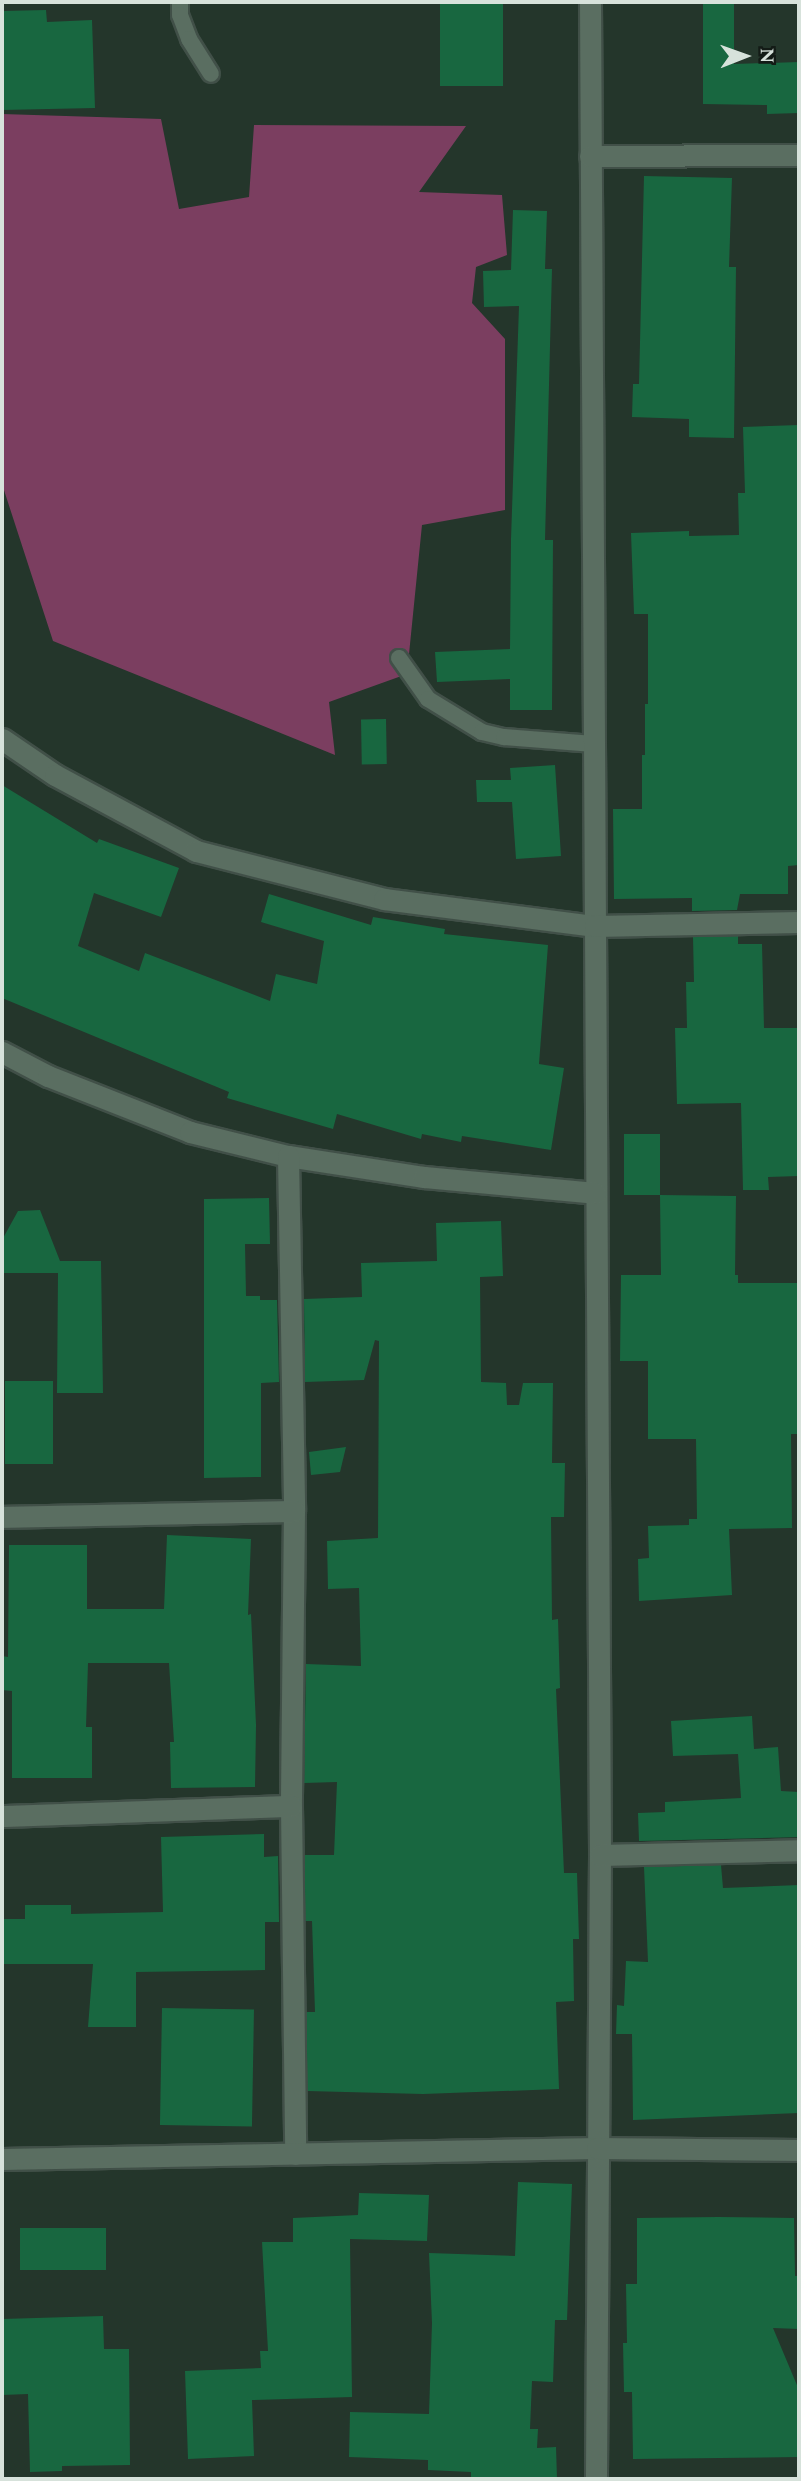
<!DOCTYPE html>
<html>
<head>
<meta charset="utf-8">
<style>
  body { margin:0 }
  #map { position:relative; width:801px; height:2481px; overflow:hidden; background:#24362b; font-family:Spectral,serif }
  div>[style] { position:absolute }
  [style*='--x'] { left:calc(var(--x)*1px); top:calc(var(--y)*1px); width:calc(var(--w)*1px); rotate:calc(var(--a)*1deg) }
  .green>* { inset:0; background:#7b3e60 }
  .building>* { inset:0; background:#186740; transform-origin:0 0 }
  .roads { filter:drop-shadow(2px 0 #415048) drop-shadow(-2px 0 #415048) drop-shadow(0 2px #415048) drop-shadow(0 -2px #415048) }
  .lane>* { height:16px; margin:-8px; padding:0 8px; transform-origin:8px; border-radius:8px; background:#5a6e61 }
  .street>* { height:21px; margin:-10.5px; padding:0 10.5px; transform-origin:10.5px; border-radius:10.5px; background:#5a6e61 }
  span { translate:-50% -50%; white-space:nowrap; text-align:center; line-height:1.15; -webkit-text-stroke:6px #131b16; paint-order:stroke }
  .frame { position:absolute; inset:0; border:4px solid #d7e2db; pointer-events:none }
  .north { position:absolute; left:710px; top:21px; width:70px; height:70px; -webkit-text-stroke:5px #131b16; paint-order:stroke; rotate:89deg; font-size:19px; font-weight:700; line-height:28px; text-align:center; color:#d7e2db }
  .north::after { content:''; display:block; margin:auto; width:24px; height:32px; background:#d7e2db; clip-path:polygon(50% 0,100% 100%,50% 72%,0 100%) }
</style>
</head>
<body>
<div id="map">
  <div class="green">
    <div style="clip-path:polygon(2px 114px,161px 119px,179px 209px,249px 197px,254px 125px,466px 126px,419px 192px,502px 195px,507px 255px,476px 267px,472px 303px,505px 339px,505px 510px,422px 525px,407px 674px,329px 702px,335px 755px,53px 641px,2px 484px)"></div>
  </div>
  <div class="building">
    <div style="left:440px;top:2px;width:63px;height:84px"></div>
    <div style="clip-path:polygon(703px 2px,734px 2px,734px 64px,799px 62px,799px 113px,767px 114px,767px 105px,703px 104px)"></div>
    <div style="clip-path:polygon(46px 10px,47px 22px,92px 20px,95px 108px,2px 110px,2px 11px)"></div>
    <div style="clip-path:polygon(644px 176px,732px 178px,729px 267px,736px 267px,734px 438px,689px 437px,689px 419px,632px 417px,633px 384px,639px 384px)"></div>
    <div style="clip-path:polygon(513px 210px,547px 211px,545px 269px,552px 269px,545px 540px,553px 540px,552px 710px,510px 710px,510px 679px,437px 682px,435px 652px,510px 649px,511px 539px,519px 306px,484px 307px,483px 271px,511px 270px)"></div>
    <div style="clip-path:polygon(799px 425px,799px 865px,788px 866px,788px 894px,740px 894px,737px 910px,692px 911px,692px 898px,614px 899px,613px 809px,642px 809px,642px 755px,645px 755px,645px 704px,648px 704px,648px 614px,634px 614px,631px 533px,689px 531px,689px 536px,739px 535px,738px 493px,745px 493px,743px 427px)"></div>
    <div style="left:386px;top:719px;width:45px;height:25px;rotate:89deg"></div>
    <div style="clip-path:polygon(555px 765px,561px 856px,516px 859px,512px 802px,477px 802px,476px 780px,511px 780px,510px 768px)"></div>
    <div style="clip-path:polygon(2px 785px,97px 843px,99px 839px,179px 868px,161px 917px,94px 893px,78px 946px,139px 971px,145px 953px,270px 1001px,276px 974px,317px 984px,324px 941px,261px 922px,269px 894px,371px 925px,373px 917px,445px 929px,444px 934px,548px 945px,539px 1064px,564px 1068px,551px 1150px,462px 1136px,461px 1142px,422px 1134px,421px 1139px,337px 1114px,333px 1129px,227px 1098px,229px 1092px,2px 998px)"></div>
    <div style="clip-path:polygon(738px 936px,738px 944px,762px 944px,764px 1028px,799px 1028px,799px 1176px,768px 1177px,769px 1190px,743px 1190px,741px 1103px,677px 1104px,675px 1028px,687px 1028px,686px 982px,694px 982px,693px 937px)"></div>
    <div style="left:624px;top:1134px;width:36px;height:61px"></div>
    <div style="clip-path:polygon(660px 1195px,736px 1196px,735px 1275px,738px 1275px,738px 1283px,799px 1283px,799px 1434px,791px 1434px,792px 1528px,729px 1529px,732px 1595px,639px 1601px,638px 1559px,649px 1558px,648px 1526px,689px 1525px,689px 1519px,697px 1519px,696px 1439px,648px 1439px,648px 1361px,620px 1361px,621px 1275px,661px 1275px)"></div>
    <div style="clip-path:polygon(269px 1198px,270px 1244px,245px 1244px,246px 1296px,260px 1296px,260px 1300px,277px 1300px,279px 1382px,261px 1383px,261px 1477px,204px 1478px,204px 1199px)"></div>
    <div style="clip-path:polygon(40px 1210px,60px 1261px,101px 1261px,103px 1393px,57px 1393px,58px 1273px,2px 1273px,2px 1240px,18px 1211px)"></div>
    <div style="clip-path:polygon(501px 1221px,503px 1276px,480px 1277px,481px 1382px,506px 1383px,507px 1405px,519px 1405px,523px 1383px,553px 1383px,552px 1463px,565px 1463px,564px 1517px,551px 1517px,552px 1620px,558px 1619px,560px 1688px,556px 1689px,564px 1873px,577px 1873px,579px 1939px,573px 1939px,574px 2001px,556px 2002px,559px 2089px,423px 2094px,307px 2091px,306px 2012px,315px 2012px,312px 1921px,305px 1921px,305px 1855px,334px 1855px,337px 1782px,304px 1783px,306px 1664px,361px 1666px,359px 1588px,328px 1589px,327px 1541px,378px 1538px,379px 1341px,375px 1340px,364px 1380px,305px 1382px,304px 1299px,362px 1297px,361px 1263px,437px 1261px,436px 1223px)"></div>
    <div style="left:5px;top:1381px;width:48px;height:83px"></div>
    <div style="clip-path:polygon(346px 1447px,340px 1472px,311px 1475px,309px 1452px)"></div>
    <div style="clip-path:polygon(167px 1535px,251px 1539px,248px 1615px,251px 1614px,256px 1725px,255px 1787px,171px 1788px,170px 1742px,174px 1742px,169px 1663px,88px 1663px,86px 1727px,92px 1727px,92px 1778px,12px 1778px,12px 1691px,2px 1690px,2px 1656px,8px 1657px,9px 1545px,87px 1545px,87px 1609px,164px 1609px)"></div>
    <div style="clip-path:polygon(752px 1716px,754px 1749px,778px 1747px,781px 1791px,799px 1792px,799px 1837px,639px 1841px,638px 1813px,665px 1812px,665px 1802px,741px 1798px,738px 1754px,673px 1756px,671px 1721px)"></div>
    <div style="clip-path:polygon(264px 1834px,264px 1857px,278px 1856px,279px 1922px,265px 1922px,265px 1970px,136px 1972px,136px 2027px,88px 2027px,93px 1964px,2px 1964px,2px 1919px,25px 1919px,25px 1905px,71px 1905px,71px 1914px,163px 1912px,161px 1837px)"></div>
    <div style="clip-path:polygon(721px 1865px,723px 1888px,799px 1885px,799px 2113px,633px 2120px,632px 2034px,616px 2034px,617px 2005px,624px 2006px,626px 1961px,648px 1962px,644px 1867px)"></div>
    <div style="left:162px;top:2008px;width:92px;height:117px;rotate:1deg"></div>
    <div style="clip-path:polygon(518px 2182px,572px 2184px,567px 2320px,555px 2320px,553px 2382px,532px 2381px,530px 2429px,538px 2429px,537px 2448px,556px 2447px,557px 2479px,471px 2478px,471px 2472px,428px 2470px,428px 2460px,349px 2457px,350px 2412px,429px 2414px,432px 2323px,429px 2253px,515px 2256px)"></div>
    <div style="clip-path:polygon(359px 2193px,429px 2195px,427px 2241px,350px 2239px,352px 2397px,252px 2400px,254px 2456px,188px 2459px,185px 2371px,261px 2368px,260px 2351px,268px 2351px,262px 2242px,293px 2242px,293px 2218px,358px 2215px)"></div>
    <div style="clip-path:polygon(718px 2217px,794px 2218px,795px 2276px,799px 2276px,799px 2329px,773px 2328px,799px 2390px,799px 2457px,633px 2459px,632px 2392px,624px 2392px,623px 2343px,627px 2343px,626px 2284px,637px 2284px,637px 2218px)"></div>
    <div style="left:20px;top:2228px;width:86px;height:42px"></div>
    <div style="clip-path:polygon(103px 2316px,104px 2349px,129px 2349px,130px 2465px,62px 2466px,62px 2471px,30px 2472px,28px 2394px,2px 2395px,2px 2319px)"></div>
  </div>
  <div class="roads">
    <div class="lane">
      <div style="--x:180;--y:2;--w:13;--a:90"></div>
      <div style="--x:180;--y:15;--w:26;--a:69"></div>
      <div style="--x:189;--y:39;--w:41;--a:57.8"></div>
      <div style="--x:399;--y:658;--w:50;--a:54.7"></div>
      <div style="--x:428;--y:699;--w:63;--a:31.4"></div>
      <div style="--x:482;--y:732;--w:23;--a:13"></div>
      <div style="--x:504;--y:737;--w:90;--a:4.4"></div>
    </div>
    <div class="street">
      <div style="--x:590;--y:2;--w:1853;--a:89.69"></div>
      <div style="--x:600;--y:1855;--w:624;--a:90.37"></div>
      <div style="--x:590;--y:156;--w:209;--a:-0.3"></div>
      <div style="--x:2;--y:739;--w:64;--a:34.2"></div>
      <div style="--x:55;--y:775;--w:160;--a:28.3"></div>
      <div style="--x:196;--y:851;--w:194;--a:14.3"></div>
      <div style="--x:384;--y:899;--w:213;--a:7.3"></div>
      <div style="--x:595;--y:926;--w:204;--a:-1.1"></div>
      <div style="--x:2;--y:1052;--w:52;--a:27.6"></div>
      <div style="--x:48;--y:1076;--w:153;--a:21.5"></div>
      <div style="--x:190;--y:1132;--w:101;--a:13.8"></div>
      <div style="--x:288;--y:1156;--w:138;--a:8.8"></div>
      <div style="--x:424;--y:1177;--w:172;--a:5.3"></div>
      <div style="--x:288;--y:1156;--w:355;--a:89"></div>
      <div style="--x:294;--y:1511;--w:295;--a:90.6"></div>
      <div style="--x:291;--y:1806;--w:348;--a:89.3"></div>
      <div style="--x:2;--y:1517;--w:292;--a:-1.2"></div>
      <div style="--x:2;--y:1816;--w:289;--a:-2"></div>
      <div style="--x:600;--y:1855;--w:199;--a:-1.4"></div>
      <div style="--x:2;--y:2159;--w:595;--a:-1.06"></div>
      <div style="--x:597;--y:2148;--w:202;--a:0.6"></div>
    </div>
  </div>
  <div class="frame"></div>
  <div class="north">N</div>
</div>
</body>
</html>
